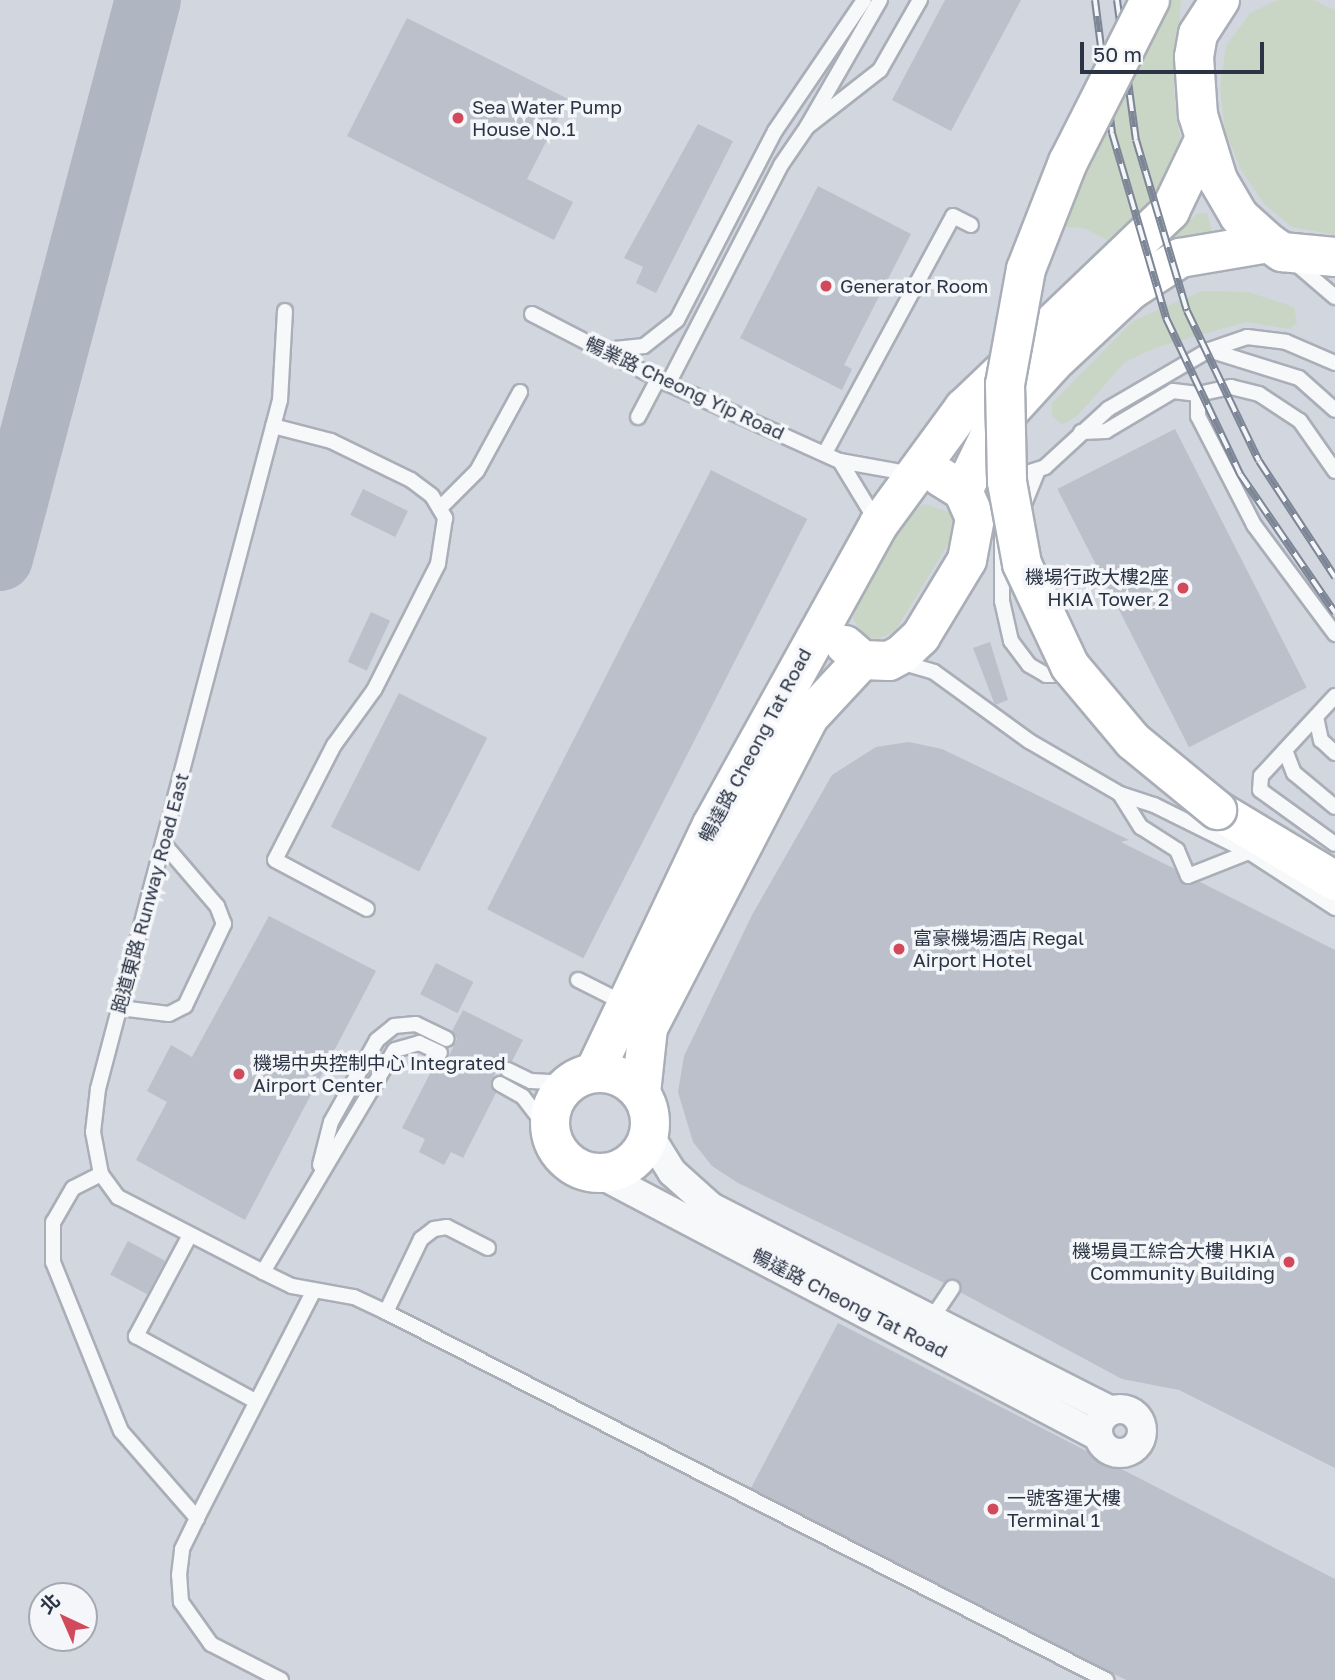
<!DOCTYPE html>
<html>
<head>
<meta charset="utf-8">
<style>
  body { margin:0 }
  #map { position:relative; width:1335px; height:1680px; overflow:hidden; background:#e4e7ec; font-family:"Golos Text","Noto Sans TC",sans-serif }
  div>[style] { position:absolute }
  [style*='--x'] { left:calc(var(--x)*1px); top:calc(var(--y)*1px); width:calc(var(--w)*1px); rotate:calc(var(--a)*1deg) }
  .built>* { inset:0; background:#d2d6de }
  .green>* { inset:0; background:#c9d6c5 }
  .taxiway>* { height:66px; margin:-33px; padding:0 33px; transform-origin:33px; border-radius:33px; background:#b0b6c1 }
  .building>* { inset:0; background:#bbc0ca; transform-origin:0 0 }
  .roads { filter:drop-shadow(2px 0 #a9aeb7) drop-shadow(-2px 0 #a9aeb7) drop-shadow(0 2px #a9aeb7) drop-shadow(0 -2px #a9aeb7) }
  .lane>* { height:14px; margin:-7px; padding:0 7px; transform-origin:7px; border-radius:7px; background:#f7f8fa }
  .street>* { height:28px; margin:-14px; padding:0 14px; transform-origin:14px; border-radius:14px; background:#f7f8fa }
  .street>.ring { margin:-14px; padding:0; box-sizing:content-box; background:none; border:28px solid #f7f8fa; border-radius:50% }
  .secondary>* { height:38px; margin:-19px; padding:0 19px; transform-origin:19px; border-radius:19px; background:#fff }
  .secondary>.ring { margin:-19px; padding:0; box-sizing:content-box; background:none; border:38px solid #fff; border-radius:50% }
  .rail>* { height:8px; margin-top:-4px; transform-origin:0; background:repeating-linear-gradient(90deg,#f4f6f9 0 16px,#7d8696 0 32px); box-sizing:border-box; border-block:2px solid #7d8696 }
  .bridges { filter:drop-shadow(2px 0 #a9aeb7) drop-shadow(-2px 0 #a9aeb7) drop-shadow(0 2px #a9aeb7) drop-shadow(0 -2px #a9aeb7) }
  .secondary-bridge>* { height:38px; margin:-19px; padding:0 19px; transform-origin:19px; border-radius:19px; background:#fff }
  .dots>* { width:19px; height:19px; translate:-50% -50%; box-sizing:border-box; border:4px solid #f4f6f9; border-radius:50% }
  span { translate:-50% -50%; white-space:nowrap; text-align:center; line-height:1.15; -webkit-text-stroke:7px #f4f6f9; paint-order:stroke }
  .poi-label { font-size:19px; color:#2b3445 }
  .left { translate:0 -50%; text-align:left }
  .right { translate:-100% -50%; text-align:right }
  .street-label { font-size:19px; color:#2b3445 }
  .north { position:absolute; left:28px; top:1582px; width:70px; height:70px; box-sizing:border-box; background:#f4f6f9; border:2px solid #a4a8b1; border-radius:50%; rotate:316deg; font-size:19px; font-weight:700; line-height:28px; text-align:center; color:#2b3445 }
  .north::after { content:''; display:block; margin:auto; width:24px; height:32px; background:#d1495b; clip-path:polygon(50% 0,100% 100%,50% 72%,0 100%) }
  .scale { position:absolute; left:1080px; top:42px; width:184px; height:32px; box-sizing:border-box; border:4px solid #2b3445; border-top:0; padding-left:9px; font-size:21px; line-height:24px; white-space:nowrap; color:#2b3445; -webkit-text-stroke:5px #f4f6f9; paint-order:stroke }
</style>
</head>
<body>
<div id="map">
  <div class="built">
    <div style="clip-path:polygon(evenodd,0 0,1335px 0,1335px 1680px,0 1680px,0 0,42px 1596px,84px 1596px,84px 1638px,42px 1638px,42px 1596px)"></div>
  </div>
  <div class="green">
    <div style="clip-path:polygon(1157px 0,1181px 0,1174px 94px,1183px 160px,1168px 187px,1107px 240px,1084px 228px,1053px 226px)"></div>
    <div style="clip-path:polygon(1278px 0,1313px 0,1335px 10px,1335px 235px,1292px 227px,1265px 205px,1241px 170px,1225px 130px,1220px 88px,1226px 46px,1250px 13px)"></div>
    <div style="clip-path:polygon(1207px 213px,1213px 236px,1120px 278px,1197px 214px)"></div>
    <div style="clip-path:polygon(1202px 291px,1248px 292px,1294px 307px,1297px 322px,1290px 329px,1246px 322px,1157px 347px,1125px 362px,1078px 415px,1062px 425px,1052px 416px,1052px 403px,1133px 321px)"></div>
    <div style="clip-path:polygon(924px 504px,949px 512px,954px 522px,950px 541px,895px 631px,878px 639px,864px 636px,853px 619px,854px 605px,910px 514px)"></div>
  </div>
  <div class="taxiway">
    <div style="--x:0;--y:558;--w:577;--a:-75.15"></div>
  </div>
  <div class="building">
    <div style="clip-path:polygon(945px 0,1021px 0,951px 131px,892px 100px)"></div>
    <div style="clip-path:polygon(407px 18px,568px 99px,527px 179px,573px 202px,554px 240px,347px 136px)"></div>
    <div style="clip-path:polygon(698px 124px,733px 141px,656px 293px,636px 283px,643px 267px,624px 258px)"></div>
    <div style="clip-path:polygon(818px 186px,911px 234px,844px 365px,852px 369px,842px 390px,740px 338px)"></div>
    <div style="left:1175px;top:429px;width:290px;height:132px;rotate:63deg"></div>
    <div style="left:711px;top:470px;width:108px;height:493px;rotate:27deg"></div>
    <div style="left:363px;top:489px;width:50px;height:29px;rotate:26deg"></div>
    <div style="left:371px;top:612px;width:21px;height:55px;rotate:25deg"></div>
    <div style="clip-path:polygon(990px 642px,1008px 700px,995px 705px,973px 648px)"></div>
    <div style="left:399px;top:693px;width:99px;height:150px;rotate:27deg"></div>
    <div style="clip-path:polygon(909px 742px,942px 749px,994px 774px,1129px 840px,1121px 842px,1175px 869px,1183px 884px,1200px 882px,1335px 950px,1335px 1468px,1179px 1390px,1122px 1379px,960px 1292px,957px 1280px,944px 1283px,738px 1183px,712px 1166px,693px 1142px,678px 1092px,684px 1056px,752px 915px,832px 775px,876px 747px)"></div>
    <div style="clip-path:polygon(269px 916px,376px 971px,245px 1220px,136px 1160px,167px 1102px,147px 1091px,171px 1045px,192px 1057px)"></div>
    <div style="left:436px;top:963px;width:42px;height:35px;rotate:27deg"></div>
    <div style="clip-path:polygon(463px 1010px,523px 1040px,512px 1061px,502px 1063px,491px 1080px,496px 1093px,463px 1158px,451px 1152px,444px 1165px,419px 1152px,425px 1139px,402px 1128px,436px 1062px,448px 1058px,457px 1039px,452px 1031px)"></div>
    <div style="left:128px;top:1241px;width:42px;height:38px;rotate:28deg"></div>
    <div style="clip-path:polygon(838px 1323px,1335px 1579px,1335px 1680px,1126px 1680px,751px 1488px)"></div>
  </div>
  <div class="roads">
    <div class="lane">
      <div style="--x:880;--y:0;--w:146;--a:119.9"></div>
      <div style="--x:807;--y:127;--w:93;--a:-38"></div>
      <div style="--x:880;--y:70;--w:81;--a:-60.3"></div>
      <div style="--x:1294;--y:262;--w:54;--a:40.5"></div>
      <div style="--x:285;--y:311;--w:89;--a:93.2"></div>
      <div style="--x:280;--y:400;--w:713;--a:104.8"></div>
      <div style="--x:98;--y:1089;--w:43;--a:96.6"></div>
      <div style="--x:93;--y:1132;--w:43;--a:79.2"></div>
      <div style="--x:101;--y:1174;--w:29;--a:54"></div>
      <div style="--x:118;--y:1197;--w:163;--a:27.3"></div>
      <div style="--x:263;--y:1272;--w:32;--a:26"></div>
      <div style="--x:292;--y:1286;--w:63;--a:10.1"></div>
      <div style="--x:354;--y:1297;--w:35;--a:25"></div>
      <div style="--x:386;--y:1312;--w:809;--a:27.07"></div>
      <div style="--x:532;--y:314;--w:142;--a:27.3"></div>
      <div style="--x:658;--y:379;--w:200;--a:24.3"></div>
      <div style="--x:840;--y:461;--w:73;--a:10.2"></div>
      <div style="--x:605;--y:350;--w:39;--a:-6"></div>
      <div style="--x:644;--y:346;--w:42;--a:-38.2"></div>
      <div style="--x:677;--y:320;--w:213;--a:-62.6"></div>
      <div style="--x:775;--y:131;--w:158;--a:-55.8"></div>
      <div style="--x:1209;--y:350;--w:94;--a:17.3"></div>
      <div style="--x:1299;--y:378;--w:48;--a:41.6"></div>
      <div style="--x:668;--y:384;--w:246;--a:-62.7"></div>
      <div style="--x:781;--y:165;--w:46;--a:-55.6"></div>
      <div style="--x:1198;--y:394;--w:22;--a:90"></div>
      <div style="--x:1198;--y:416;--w:123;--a:62.8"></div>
      <div style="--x:1254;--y:525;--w:136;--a:53.4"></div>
      <div style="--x:638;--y:417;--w:43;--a:-62.2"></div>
      <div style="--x:273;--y:426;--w:60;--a:14.5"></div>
      <div style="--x:331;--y:441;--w:89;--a:26"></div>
      <div style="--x:411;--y:480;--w:26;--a:37"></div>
      <div style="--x:432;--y:496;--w:26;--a:59"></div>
      <div style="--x:445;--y:518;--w:47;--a:98.7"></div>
      <div style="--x:438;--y:564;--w:141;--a:116.9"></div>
      <div style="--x:374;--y:690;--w:68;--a:126"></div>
      <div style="--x:334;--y:745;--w:129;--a:117.2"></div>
      <div style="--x:275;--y:860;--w:104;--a:28"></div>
      <div style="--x:1081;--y:432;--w:25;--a:-2"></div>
      <div style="--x:1106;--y:431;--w:78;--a:-30.8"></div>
      <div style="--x:1173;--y:391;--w:25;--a:7"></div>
      <div style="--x:1198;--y:394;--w:34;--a:-12"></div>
      <div style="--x:1231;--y:387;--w:29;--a:14"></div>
      <div style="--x:1259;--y:394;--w:49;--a:33.4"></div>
      <div style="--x:1300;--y:421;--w:61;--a:55"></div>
      <div style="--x:825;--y:453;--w:269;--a:-61.6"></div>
      <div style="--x:953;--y:216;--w:20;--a:27"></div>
      <div style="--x:840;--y:461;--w:71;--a:58.8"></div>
      <div style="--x:1030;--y:472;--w:16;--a:-18"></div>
      <div style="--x:1045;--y:467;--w:86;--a:-42.6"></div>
      <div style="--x:1108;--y:409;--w:117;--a:-30.3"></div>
      <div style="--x:1209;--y:350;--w:40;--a:-18.9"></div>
      <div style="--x:1247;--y:337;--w:39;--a:7"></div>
      <div style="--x:1286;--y:342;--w:53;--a:23.2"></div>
      <div style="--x:1023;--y:507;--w:38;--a:-68"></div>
      <div style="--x:440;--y:508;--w:52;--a:-45"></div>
      <div style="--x:477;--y:471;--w:90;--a:-61.4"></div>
      <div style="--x:1002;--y:523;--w:78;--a:90"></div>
      <div style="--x:1002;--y:601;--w:41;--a:77.3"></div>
      <div style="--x:1011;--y:641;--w:30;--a:53"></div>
      <div style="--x:1029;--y:665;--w:20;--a:30"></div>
      <div style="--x:1046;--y:675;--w:23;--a:0"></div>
      <div style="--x:900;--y:662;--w:35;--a:16"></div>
      <div style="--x:934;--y:672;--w:117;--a:36"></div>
      <div style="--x:1029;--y:741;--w:105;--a:30.2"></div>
      <div style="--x:1120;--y:794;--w:36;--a:18"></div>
      <div style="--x:1154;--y:805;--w:106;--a:26.3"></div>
      <div style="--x:1249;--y:852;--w:103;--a:33.1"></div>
      <div style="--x:1335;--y:696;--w:109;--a:132.8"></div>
      <div style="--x:1261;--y:776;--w:14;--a:94"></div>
      <div style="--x:1260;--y:790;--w:92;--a:35.8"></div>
      <div style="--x:1316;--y:717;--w:24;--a:78"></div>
      <div style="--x:1321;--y:740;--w:19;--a:43"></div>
      <div style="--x:1285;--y:750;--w:25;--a:69"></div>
      <div style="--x:1294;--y:773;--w:53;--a:39.7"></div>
      <div style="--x:1120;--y:794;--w:39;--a:58"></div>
      <div style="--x:1141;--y:827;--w:43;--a:32.6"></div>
      <div style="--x:1177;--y:850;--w:28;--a:67"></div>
      <div style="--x:1188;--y:876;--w:66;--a:-21.5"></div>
      <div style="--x:578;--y:980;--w:51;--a:26.6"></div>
      <div style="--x:120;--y:1008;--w:49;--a:7"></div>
      <div style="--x:169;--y:1014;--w:18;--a:-27"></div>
      <div style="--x:185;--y:1006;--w:91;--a:-64.6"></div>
      <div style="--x:224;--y:924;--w:19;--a:-111"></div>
      <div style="--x:217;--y:906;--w:83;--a:-130.6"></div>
      <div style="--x:508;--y:1070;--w:25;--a:26"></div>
      <div style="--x:531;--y:1081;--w:38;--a:3"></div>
      <div style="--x:500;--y:1084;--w:26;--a:29"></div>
      <div style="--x:523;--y:1097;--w:44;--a:52.4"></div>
      <div style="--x:320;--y:1165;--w:44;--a:-75.7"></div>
      <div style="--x:331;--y:1122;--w:94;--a:-60.7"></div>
      <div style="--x:377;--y:1040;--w:22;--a:-39"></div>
      <div style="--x:394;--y:1026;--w:22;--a:-5"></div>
      <div style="--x:416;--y:1024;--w:34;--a:26"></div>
      <div style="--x:101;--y:1174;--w:31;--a:153"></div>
      <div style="--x:73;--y:1188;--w:39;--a:120"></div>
      <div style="--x:53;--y:1222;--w:40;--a:90"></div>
      <div style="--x:53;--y:1262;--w:182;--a:68.1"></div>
      <div style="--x:121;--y:1431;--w:116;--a:48.9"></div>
      <div style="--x:190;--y:1235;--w:115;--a:118.1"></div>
      <div style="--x:136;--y:1336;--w:136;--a:28.6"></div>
      <div style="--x:263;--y:1272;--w:258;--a:-59.3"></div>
      <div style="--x:395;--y:1050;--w:25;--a:-16"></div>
      <div style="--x:419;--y:1043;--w:23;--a:25"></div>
      <div style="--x:386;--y:1312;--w:81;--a:-64.4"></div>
      <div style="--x:421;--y:1239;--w:16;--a:-38"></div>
      <div style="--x:434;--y:1229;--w:13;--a:-9"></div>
      <div style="--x:447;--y:1227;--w:46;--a:27.1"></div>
      <div style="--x:930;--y:1321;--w:40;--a:-56"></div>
      <div style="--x:281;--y:1680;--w:79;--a:-152.8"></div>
      <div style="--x:211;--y:1644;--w:52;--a:-125.5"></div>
      <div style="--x:181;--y:1602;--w:27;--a:-94"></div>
      <div style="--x:179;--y:1575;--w:26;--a:-83"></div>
      <div style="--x:182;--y:1549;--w:34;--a:-64"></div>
      <div style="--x:197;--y:1518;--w:256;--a:-62.8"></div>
    </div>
    <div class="street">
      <div style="--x:649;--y:1135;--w:44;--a:58.1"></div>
      <div style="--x:672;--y:1172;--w:52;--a:41.9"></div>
      <div style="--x:711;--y:1207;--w:449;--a:27"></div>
      <div style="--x:600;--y:1174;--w:563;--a:27.75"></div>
      <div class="ring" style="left:1098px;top:1409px;width:16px;height:16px"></div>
    </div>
    <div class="secondary">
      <div style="--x:1220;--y:0;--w:40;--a:122.9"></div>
      <div style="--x:1198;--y:34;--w:23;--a:100"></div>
      <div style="--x:1194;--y:57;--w:58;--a:86.1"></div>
      <div style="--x:1198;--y:115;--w:68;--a:72.9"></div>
      <div style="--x:1218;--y:180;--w:42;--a:59.7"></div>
      <div style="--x:1239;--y:216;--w:40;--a:42"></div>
      <div style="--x:1269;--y:243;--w:16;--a:35"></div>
      <div style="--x:1282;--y:252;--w:53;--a:5.4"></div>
      <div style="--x:963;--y:491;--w:69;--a:-64.2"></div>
      <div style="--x:993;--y:429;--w:89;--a:-47.7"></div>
      <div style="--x:1053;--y:363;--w:107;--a:-43.1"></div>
      <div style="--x:1131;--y:290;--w:59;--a:-33.1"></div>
      <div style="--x:1180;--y:258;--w:90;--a:-9.6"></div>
      <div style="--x:845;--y:645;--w:23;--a:41"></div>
      <div style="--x:862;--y:660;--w:27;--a:2"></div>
      <div style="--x:889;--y:661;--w:15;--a:-28"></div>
      <div style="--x:902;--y:654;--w:26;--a:-43"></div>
      <div style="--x:921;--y:636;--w:89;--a:-58.8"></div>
      <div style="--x:967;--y:560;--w:43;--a:-79.2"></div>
      <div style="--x:975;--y:518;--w:30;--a:-114"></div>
      <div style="--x:963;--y:491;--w:26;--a:-148"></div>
      <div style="--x:1217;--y:810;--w:138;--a:31"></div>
      <div class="ring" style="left:550px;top:1073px;width:62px;height:62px"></div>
      <div style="--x:594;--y:1073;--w:275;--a:-64.6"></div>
      <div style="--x:712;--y:825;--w:344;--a:-61"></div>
      <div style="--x:879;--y:524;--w:144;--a:-53.8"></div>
      <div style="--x:964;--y:408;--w:285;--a:-43.7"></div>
      <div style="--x:1170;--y:211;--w:79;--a:-64.4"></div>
      <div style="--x:641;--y:1093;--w:65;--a:-83.9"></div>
      <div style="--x:648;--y:1028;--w:352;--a:-62.6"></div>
      <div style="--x:810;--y:716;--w:76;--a:-47.1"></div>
    </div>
  </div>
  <div class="rail">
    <div style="--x:1095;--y:0;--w:134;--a:82.7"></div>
    <div style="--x:1112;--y:133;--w:193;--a:73.7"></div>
    <div style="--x:1166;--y:318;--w:173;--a:64.6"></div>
    <div style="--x:1240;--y:474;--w:168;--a:55.6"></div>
    <div style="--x:1117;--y:0;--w:141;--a:82.3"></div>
    <div style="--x:1136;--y:140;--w:178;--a:73.4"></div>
    <div style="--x:1187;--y:311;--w:166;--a:64.4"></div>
    <div style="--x:1259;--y:461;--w:139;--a:56.8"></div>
  </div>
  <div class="bridges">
    <div class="secondary-bridge">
      <div style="--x:1150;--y:0;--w:182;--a:116.8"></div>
      <div style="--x:1068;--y:162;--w:115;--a:111.4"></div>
      <div style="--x:1026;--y:269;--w:117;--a:100.3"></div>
      <div style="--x:1005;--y:384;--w:98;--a:88.8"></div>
      <div style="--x:1007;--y:482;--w:83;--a:79.6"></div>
      <div style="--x:1022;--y:564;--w:113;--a:64.8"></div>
      <div style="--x:1070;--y:666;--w:98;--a:50"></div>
      <div style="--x:1133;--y:741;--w:109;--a:39.4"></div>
    </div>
  </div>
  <div class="dots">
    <div style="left:458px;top:118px;background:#d1495b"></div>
    <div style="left:826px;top:286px;background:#d1495b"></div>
    <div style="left:1183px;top:588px;background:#d1495b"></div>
    <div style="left:899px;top:949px;background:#d1495b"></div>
    <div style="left:239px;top:1074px;background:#d1495b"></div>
    <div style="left:1289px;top:1262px;background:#d1495b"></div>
    <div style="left:993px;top:1509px;background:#d1495b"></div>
  </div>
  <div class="poi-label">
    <span class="left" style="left:472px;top:118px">Sea Water Pump<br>House No.1</span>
    <span class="left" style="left:840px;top:286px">Generator Room</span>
    <span class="right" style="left:1169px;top:588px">機場行政大樓2座<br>HKIA Tower 2</span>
    <span class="left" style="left:913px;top:949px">富豪機場酒店 Regal<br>Airport Hotel</span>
    <span class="left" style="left:253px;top:1074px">機場中央控制中心 Integrated<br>Airport Center</span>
    <span class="right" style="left:1275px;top:1262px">機場員工綜合大樓 HKIA<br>Community Building</span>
    <span class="left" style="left:1007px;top:1509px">一號客運大樓<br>Terminal 1</span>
  </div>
  <div class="street-label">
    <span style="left:685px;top:388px;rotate:25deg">暢業路 Cheong Yip Road</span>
    <span style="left:755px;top:745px;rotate:-62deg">暢達路 Cheong Tat Road</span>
    <span style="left:150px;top:893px;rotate:-75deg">跑道東路 Runway Road East</span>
    <span style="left:850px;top:1303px;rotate:27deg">暢達路 Cheong Tat Road</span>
  </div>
  <div class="north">北</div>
  <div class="scale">50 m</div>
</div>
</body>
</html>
